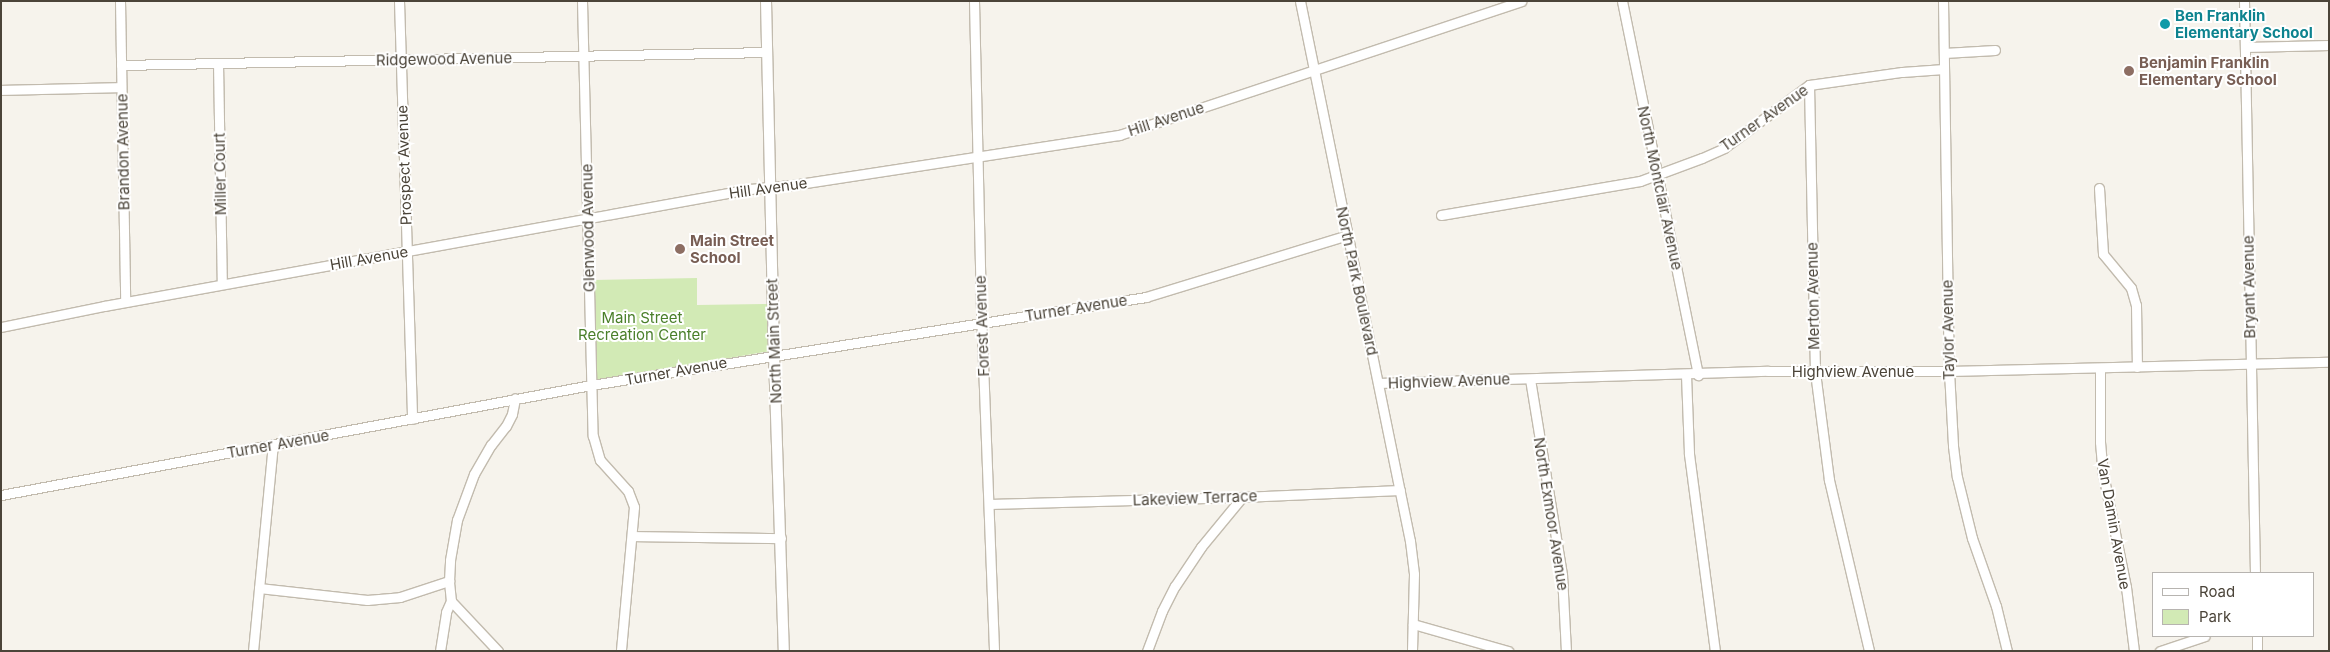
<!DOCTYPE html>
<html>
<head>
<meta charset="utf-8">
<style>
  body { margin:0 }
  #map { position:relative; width:2330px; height:652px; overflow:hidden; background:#f6f3ec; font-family:Inter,sans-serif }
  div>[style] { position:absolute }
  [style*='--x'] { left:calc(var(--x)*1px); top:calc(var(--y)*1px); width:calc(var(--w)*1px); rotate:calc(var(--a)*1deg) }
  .green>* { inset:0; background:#d2eab5 }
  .roads { filter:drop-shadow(1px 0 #c2bbae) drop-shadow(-1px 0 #c2bbae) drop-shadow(0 1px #c2bbae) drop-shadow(0 -1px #c2bbae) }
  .minor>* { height:9px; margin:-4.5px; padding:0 4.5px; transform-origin:4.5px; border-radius:4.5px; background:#fff }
  .tertiary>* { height:10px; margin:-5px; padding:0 5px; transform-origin:5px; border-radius:5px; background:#fff }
  .dots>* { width:14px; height:14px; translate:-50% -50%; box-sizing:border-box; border:2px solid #fff; border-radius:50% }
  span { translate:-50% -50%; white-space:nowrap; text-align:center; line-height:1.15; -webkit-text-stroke:4px #fff; paint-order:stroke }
  .culture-label { font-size:15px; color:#0d838f; font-weight:700 }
  .left { translate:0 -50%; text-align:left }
  .street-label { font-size:15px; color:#4b4439 }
  .education-label { font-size:15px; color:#785e54; font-weight:700 }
  .park-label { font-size:15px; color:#4a7f2a }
  .frame { position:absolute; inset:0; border:2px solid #4b4439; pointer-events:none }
  .legend { position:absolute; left:2152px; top:572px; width:162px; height:65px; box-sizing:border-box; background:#fff; border:1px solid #b7b4b0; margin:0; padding:6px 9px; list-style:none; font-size:15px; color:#4b4439 }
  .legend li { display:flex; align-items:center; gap:10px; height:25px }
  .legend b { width:25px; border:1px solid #b7b4b0 }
</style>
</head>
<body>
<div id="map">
  <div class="green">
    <div style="clip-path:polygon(697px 278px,697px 305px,769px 304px,770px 351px,597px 381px,593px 280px)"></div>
  </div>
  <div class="roads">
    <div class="minor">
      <div style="--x:120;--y:1;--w:301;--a:89"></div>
      <div style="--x:399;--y:1;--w:418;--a:88.2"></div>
      <div style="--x:582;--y:1;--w:435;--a:88.6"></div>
      <div style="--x:593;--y:436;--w:25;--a:74"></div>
      <div style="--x:600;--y:460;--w:42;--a:47.9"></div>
      <div style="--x:628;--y:491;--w:17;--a:69"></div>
      <div style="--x:634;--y:507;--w:145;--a:95.2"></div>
      <div style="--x:974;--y:1;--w:310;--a:88.7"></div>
      <div style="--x:981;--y:311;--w:340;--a:87.8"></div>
      <div style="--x:1300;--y:1;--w:551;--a:78.49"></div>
      <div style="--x:1410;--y:541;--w:33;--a:83"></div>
      <div style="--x:1414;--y:574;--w:77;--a:91.5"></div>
      <div style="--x:1622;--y:1;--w:382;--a:78.5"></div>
      <div style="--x:1943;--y:1;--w:370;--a:89.1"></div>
      <div style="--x:1949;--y:371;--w:75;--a:86.9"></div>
      <div style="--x:1953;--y:446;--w:31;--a:83"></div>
      <div style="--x:1957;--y:477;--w:63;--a:76.2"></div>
      <div style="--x:1972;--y:538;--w:72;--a:70.6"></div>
      <div style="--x:1996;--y:606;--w:46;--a:76.3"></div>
      <div style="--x:2244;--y:1;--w:572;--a:88.9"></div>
      <div style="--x:2245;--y:47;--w:84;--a:-1.4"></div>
      <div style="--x:1944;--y:53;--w:51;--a:-3.4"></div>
      <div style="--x:218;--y:63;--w:221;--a:89"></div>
      <div style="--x:121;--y:65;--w:646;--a:-1.15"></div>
      <div style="--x:1809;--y:85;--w:287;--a:88.8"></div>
      <div style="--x:1815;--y:372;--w:109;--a:82.6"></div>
      <div style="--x:1829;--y:480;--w:176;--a:76.8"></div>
      <div style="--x:1;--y:90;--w:120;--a:-1.4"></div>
      <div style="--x:2099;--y:188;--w:66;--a:86.5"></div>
      <div style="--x:2103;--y:254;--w:44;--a:50.5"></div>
      <div style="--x:2131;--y:288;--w:18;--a:74"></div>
      <div style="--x:2136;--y:305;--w:62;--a:89.1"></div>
      <div style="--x:1441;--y:215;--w:202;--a:-9.7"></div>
      <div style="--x:1640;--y:181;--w:66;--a:-20.4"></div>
      <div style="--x:1702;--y:158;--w:24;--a:-24"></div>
      <div style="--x:1724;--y:148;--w:106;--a:-36.5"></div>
      <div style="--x:1809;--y:85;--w:94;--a:-8"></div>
      <div style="--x:1902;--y:72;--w:42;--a:-4.1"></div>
      <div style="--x:1;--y:327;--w:105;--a:-11.5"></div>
      <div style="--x:104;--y:306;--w:657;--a:-10.27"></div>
      <div style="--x:750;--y:189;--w:42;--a:-5.4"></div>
      <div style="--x:792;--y:185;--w:331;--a:-8.7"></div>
      <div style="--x:1119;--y:135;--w:424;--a:-18.4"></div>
      <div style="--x:2100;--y:368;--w:74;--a:90"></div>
      <div style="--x:2100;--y:442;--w:32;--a:85"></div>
      <div style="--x:2103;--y:474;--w:115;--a:78.5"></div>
      <div style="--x:2126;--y:587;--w:64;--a:82.9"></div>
      <div style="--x:1686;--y:375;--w:79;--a:87.8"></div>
      <div style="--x:1689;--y:454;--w:199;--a:82.5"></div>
      <div style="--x:1530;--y:379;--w:199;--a:80.7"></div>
      <div style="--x:1562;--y:575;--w:76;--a:87"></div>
      <div style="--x:1378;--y:383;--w:390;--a:-1.8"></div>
      <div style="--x:1768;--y:371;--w:181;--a:0"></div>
      <div style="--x:1949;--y:371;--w:380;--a:-1.4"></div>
      <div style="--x:1;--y:495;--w:600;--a:-10.56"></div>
      <div style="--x:591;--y:385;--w:562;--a:-9.01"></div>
      <div style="--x:1146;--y:297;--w:210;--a:-17.1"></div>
      <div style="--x:989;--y:504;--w:253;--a:-1.6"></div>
      <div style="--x:1242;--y:497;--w:158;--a:-2.5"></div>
      <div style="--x:633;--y:536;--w:148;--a:0.8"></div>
      <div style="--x:259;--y:588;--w:109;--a:6.3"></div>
      <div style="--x:367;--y:600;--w:33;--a:-5"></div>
      <div style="--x:400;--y:597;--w:52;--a:-18.1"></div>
      <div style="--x:451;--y:601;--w:69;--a:46.8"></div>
      <div style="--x:1413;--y:624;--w:99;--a:15.9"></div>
      <div style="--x:2257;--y:636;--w:15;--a:90"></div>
      <div style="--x:253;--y:651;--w:207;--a:-84.5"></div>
      <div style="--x:440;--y:651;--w:39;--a:-81"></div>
      <div style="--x:446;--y:612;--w:12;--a:-66"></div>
      <div style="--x:451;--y:601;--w:20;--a:-96"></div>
      <div style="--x:449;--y:581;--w:21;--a:-87"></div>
      <div style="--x:450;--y:560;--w:41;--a:-80.1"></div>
      <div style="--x:457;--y:520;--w:49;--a:-69.7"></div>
      <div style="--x:474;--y:474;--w:34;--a:-60"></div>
      <div style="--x:491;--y:445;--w:24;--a:-52"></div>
      <div style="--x:506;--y:426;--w:13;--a:-63"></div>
      <div style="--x:512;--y:414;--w:16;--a:-79"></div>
      <div style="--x:1147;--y:651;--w:43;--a:-69.4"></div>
      <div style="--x:1162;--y:611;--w:28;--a:-63"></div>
      <div style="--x:1175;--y:586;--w:47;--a:-56.3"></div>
      <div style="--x:1201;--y:547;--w:65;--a:-50.6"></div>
      <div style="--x:2160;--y:651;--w:47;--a:-18.4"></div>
    </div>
    <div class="tertiary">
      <div style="--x:766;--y:1;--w:354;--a:88.7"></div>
      <div style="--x:774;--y:355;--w:296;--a:88.1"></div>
    </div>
  </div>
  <div class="dots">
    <div style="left:2165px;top:24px;background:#0f9aa8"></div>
    <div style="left:2129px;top:71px;background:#8d6e63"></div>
    <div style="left:680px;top:249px;background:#8d6e63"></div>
  </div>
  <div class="culture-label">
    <span class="left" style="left:2175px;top:24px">Ben Franklin<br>Elementary School</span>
  </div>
  <div class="street-label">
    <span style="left:444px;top:59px;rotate:-1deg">Ridgewood Avenue</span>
    <span style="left:1764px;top:118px;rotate:-35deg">Turner Avenue</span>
    <span style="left:1166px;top:119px;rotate:-18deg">Hill Avenue</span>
    <span style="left:123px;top:152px;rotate:-91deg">Brandon Avenue</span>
    <span style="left:404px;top:165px;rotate:-92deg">Prospect Avenue</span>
    <span style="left:220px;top:174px;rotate:-91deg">Miller Court</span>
    <span style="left:768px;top:188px;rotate:-8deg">Hill Avenue</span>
    <span style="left:1660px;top:188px;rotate:78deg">North Montclair Avenue</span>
    <span style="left:588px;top:228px;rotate:-91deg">Glenwood Avenue</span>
    <span style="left:369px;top:258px;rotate:-10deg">Hill Avenue</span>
    <span style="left:1357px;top:281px;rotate:78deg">North Park Boulevard</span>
    <span style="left:2249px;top:287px;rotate:-91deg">Bryant Avenue</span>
    <span style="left:1813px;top:296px;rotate:-91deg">Merton Avenue</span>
    <span style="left:1076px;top:308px;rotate:-9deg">Turner Avenue</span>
    <span style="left:982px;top:326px;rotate:-92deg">Forest Avenue</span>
    <span style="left:1948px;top:330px;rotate:-91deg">Taylor Avenue</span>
    <span style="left:774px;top:341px;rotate:-92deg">North Main Street</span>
    <span style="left:676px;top:371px;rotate:-10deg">Turner Avenue</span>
    <span style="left:1853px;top:372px">Highview Avenue</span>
    <span style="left:1449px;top:381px;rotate:-2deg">Highview Avenue</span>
    <span style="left:278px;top:444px;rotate:-10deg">Turner Avenue</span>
    <span style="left:1195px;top:498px;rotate:-2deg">Lakeview Terrace</span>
    <span style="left:1551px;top:514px;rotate:81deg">North Exmoor Avenue</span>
    <span style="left:2114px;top:524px;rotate:80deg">Van Damin Avenue</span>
  </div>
  <div class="education-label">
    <span class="left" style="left:2139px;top:71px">Benjamin Franklin<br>Elementary School</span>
    <span class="left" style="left:690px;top:249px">Main Street<br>School</span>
  </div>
  <div class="park-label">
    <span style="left:642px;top:326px">Main Street<br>Recreation Center</span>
  </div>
  <div class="frame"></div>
  <ul class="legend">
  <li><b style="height:6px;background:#fff"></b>Road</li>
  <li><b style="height:14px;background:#d2eab5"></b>Park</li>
  </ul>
</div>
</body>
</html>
